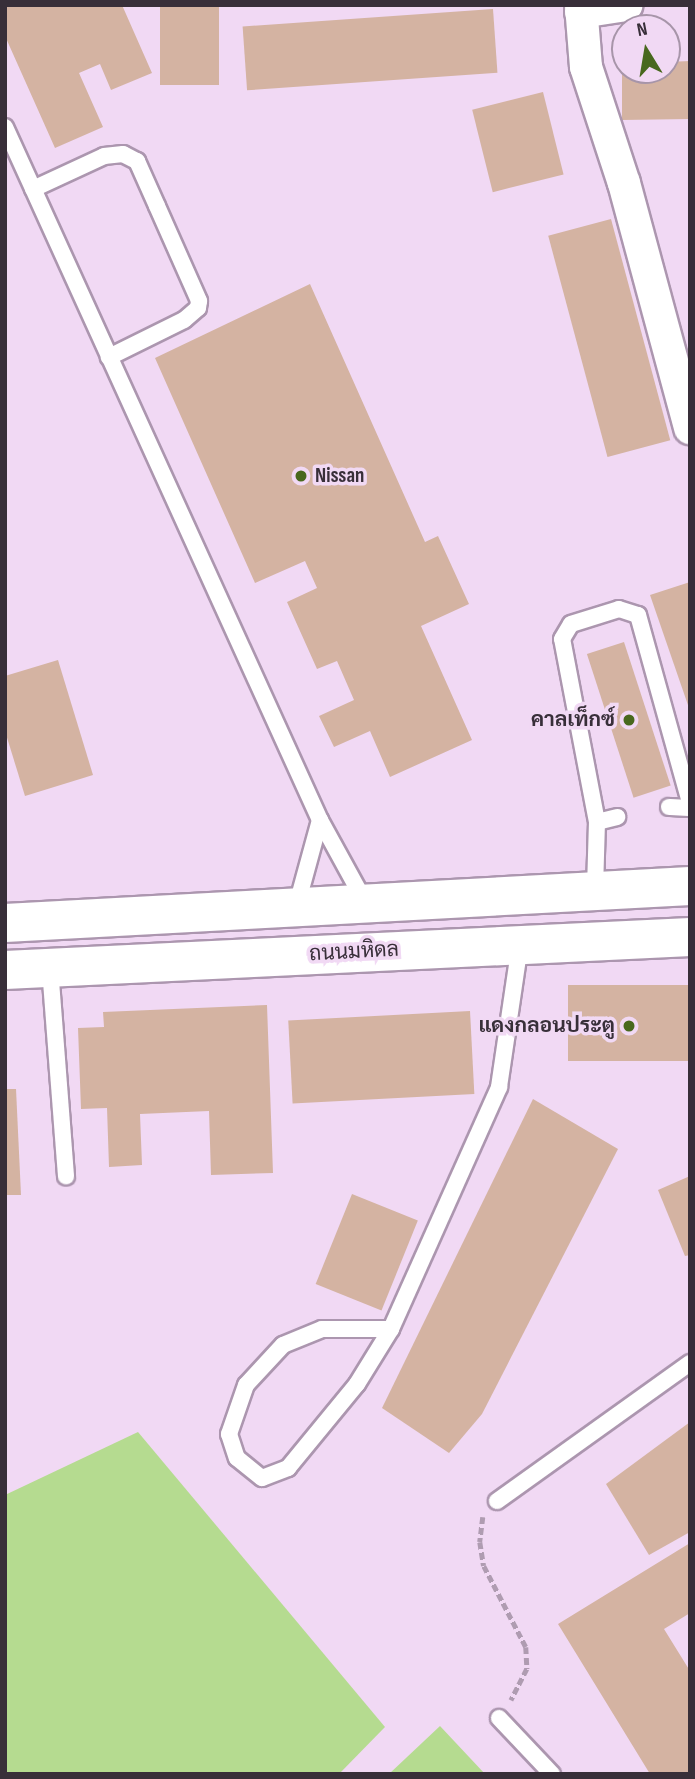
<!DOCTYPE html>
<html>
<head>
<meta charset="utf-8">
<style>
  body { margin:0 }
  #map { position:relative; width:695px; height:1779px; overflow:hidden; background:#f1d9f4; font-family:"Sofia Sans Condensed",Sarabun,sans-serif }
  div>[style] { position:absolute }
  [style*='--x'] { left:calc(var(--x)*1px); top:calc(var(--y)*1px); width:calc(var(--w)*1px); rotate:calc(var(--a)*1deg) }
  .green>* { inset:0; background:#b5db90 }
  .building>* { inset:0; background:#d4b3a2; transform-origin:0 0 }
  .path>* { height:4.5px; margin-top:-2.25px; transform-origin:0; background:repeating-linear-gradient(90deg,#af9cb1 0 7px,transparent 0 10.5px) }
  .roads { filter:drop-shadow(2px 0 #ac96af) drop-shadow(-2px 0 #ac96af) drop-shadow(0 2px #ac96af) drop-shadow(0 -2px #ac96af) }
  .service>* { height:16px; margin:-8px; padding:0 8px; transform-origin:8px; border-radius:8px; background:#fff }
  .minor>* { height:32px; margin:-16px; padding:0 16px; transform-origin:16px; border-radius:16px; background:#fff }
  .secondary>* { height:38px; margin:-19px; padding:0 19px; transform-origin:19px; border-radius:19px; background:#fff }
  .dots>* { width:19px; height:19px; translate:-50% -50%; box-sizing:border-box; border:4px solid #f1d9f4; border-radius:50% }
  span { translate:-50% -50%; white-space:nowrap; text-align:center; line-height:1.15; -webkit-text-stroke:7px #f1d9f4; paint-order:stroke }
  .poi-label { font-size:21px; color:#382f39; font-weight:700 }
  .left { translate:0 -50%; text-align:left }
  .right { translate:-100% -50%; text-align:right }
  .street-label { font-size:21px; color:#382f39 }
  .frame { position:absolute; inset:0; border:7px solid #382f39; pointer-events:none }
  .north { position:absolute; left:611px; top:14px; width:70px; height:70px; box-sizing:border-box; background:#f1d9f4; border:2px solid #a795a9; border-radius:50%; rotate:349deg; font-size:19px; font-weight:700; line-height:28px; text-align:center; color:#382f39 }
  .north::after { content:''; display:block; margin:auto; width:24px; height:32px; background:#48681e; clip-path:polygon(50% 0,100% 100%,50% 72%,0 100%) }
</style>
</head>
<body>
<div id="map">
  <div class="green">
    <div style="clip-path:polygon(138px 1432px,385px 1727px,339px 1774px,5px 1774px,5px 1495px)"></div>
    <div style="clip-path:polygon(440px 1726px,485px 1774px,389px 1774px)"></div>
  </div>
  <div class="building">
    <div style="clip-path:polygon(5px 5px,122px 5px,152px 73px,111px 90px,100px 64px,79px 73px,103px 127px,55px 148px,5px 36px)"></div>
    <div style="left:160px;top:5px;width:59px;height:80px"></div>
    <div style="left:493px;top:9px;width:64px;height:251px;rotate:86deg"></div>
    <div style="clip-path:polygon(690px 61px,690px 119px,622px 120px,622px 62px,625px 70px,667px 70px,667px 62px)"></div>
    <div style="left:543px;top:92px;width:85px;height:73px;rotate:76deg"></div>
    <div style="left:611px;top:219px;width:229px;height:65px;rotate:75deg"></div>
    <div style="clip-path:polygon(310px 284px,425px 542px,438px 536px,469px 604px,421px 626px,472px 740px,390px 777px,370px 731px,334px 747px,319px 716px,354px 700px,337px 661px,317px 669px,287px 602px,317px 588px,305px 561px,255px 583px,155px 358px)"></div>
    <div style="clip-path:polygon(690px 582px,690px 708px,689px 708px,650px 595px)"></div>
    <div style="left:624px;top:642px;width:151px;height:39px;rotate:72deg"></div>
    <div style="clip-path:polygon(58px 660px,93px 775px,25px 796px,5px 731px,5px 676px)"></div>
    <div style="left:690px;top:985px;width:76px;height:122px;rotate:90deg"></div>
    <div style="clip-path:polygon(267px 1005px,273px 1173px,211px 1175px,209px 1111px,140px 1114px,142px 1165px,109px 1167px,107px 1108px,81px 1109px,78px 1028px,104px 1027px,103px 1012px)"></div>
    <div style="left:470px;top:1011px;width:83px;height:182px;rotate:87deg"></div>
    <div style="clip-path:polygon(5px 1089px,16px 1089px,21px 1195px,5px 1195px)"></div>
    <div style="clip-path:polygon(533px 1099px,618px 1149px,482px 1414px,449px 1453px,382px 1408px)"></div>
    <div style="clip-path:polygon(690px 1176px,690px 1255px,685px 1256px,658px 1190px)"></div>
    <div style="left:352px;top:1194px;width:71px;height:97px;rotate:22deg"></div>
    <div style="clip-path:polygon(690px 1422px,690px 1532px,649px 1555px,606px 1484px)"></div>
    <div style="clip-path:polygon(690px 1543px,690px 1613px,664px 1629px,690px 1671px,690px 1774px,650px 1774px,558px 1624px)"></div>
  </div>
  <div class="path">
    <div style="--x:483;--y:1517;--w:25;--a:97"></div>
    <div style="--x:480;--y:1542;--w:24;--a:81"></div>
    <div style="--x:484;--y:1566;--w:91;--a:62.6"></div>
    <div style="--x:526;--y:1647;--w:22;--a:87"></div>
    <div style="--x:527;--y:1669;--w:35;--a:117"></div>
  </div>
  <div class="roads">
    <div class="service">
      <div style="--x:5;--y:127;--w:761;--a:65.56"></div>
      <div style="--x:320;--y:820;--w:91;--a:105.3"></div>
      <div style="--x:33;--y:189;--w:78;--a:-24.9"></div>
      <div style="--x:104;--y:156;--w:19;--a:-6"></div>
      <div style="--x:123;--y:154;--w:16;--a:27"></div>
      <div style="--x:137;--y:161;--w:49;--a:66"></div>
      <div style="--x:157;--y:206;--w:104;--a:66.1"></div>
      <div style="--x:199;--y:301;--w:7;--a:98"></div>
      <div style="--x:198;--y:308;--w:18;--a:139"></div>
      <div style="--x:184;--y:320;--w:84;--a:153.7"></div>
      <div style="--x:669;--y:807;--w:21;--a:3"></div>
      <div style="--x:320;--y:820;--w:96;--a:61.3"></div>
      <div style="--x:597;--y:822;--w:186;--a:-100.8"></div>
      <div style="--x:562;--y:639;--w:17;--a:-59"></div>
      <div style="--x:571;--y:624;--w:50;--a:-17.4"></div>
      <div style="--x:619;--y:609;--w:20;--a:18"></div>
      <div style="--x:638;--y:615;--w:194;--a:74.5"></div>
      <div style="--x:595;--y:889;--w:67;--a:-88.3"></div>
      <div style="--x:597;--y:822;--w:21;--a:-14"></div>
      <div style="--x:50;--y:968;--w:209;--a:85.6"></div>
      <div style="--x:391;--y:1329;--w:69;--a:180"></div>
      <div style="--x:322;--y:1329;--w:42;--a:157.7"></div>
      <div style="--x:283;--y:1345;--w:54;--a:132.8"></div>
      <div style="--x:246;--y:1385;--w:52;--a:109.1"></div>
      <div style="--x:229;--y:1434;--w:25;--a:72"></div>
      <div style="--x:237;--y:1458;--w:32;--a:39"></div>
      <div style="--x:262;--y:1478;--w:28;--a:-21"></div>
      <div style="--x:288;--y:1468;--w:109;--a:-50.6"></div>
      <div style="--x:357;--y:1384;--w:65;--a:-58.3"></div>
      <div style="--x:391;--y:1329;--w:265;--a:-65.9"></div>
      <div style="--x:499;--y:1087;--w:145;--a:-81.6"></div>
      <div style="--x:497;--y:1501;--w:237;--a:-35.6"></div>
      <div style="--x:499;--y:1718;--w:77;--a:46.6"></div>
    </div>
    <div class="minor">
      <div style="--x:581;--y:5;--w:62;--a:85.4"></div>
      <div style="--x:586;--y:67;--w:122;--a:71.9"></div>
      <div style="--x:624;--y:183;--w:254;--a:74.9"></div>
      <div style="--x:581;--y:12;--w:46;--a:-8.8"></div>
    </div>
    <div class="secondary">
      <div style="--x:5;--y:923;--w:686;--a:-3.09"></div>
      <div style="--x:5;--y:970;--w:686;--a:-2.76"></div>
    </div>
  </div>
  <div class="dots">
    <div style="left:301px;top:476px;background:#48681e"></div>
    <div style="left:629px;top:720px;background:#48681e"></div>
    <div style="left:629px;top:1026px;background:#48681e"></div>
  </div>
  <div class="poi-label">
    <span class="left" style="left:315px;top:476px">Nissan</span>
    <span class="right" style="left:615px;top:720px">คาลเท็กซ์</span>
    <span class="right" style="left:615px;top:1026px">แดงกลอนประตู</span>
  </div>
  <div class="street-label">
    <span style="left:354px;top:952px;rotate:-3deg">ถนนมหิดล</span>
  </div>
  <div class="frame"></div>
  <div class="north">N</div>
</div>
</body>
</html>
